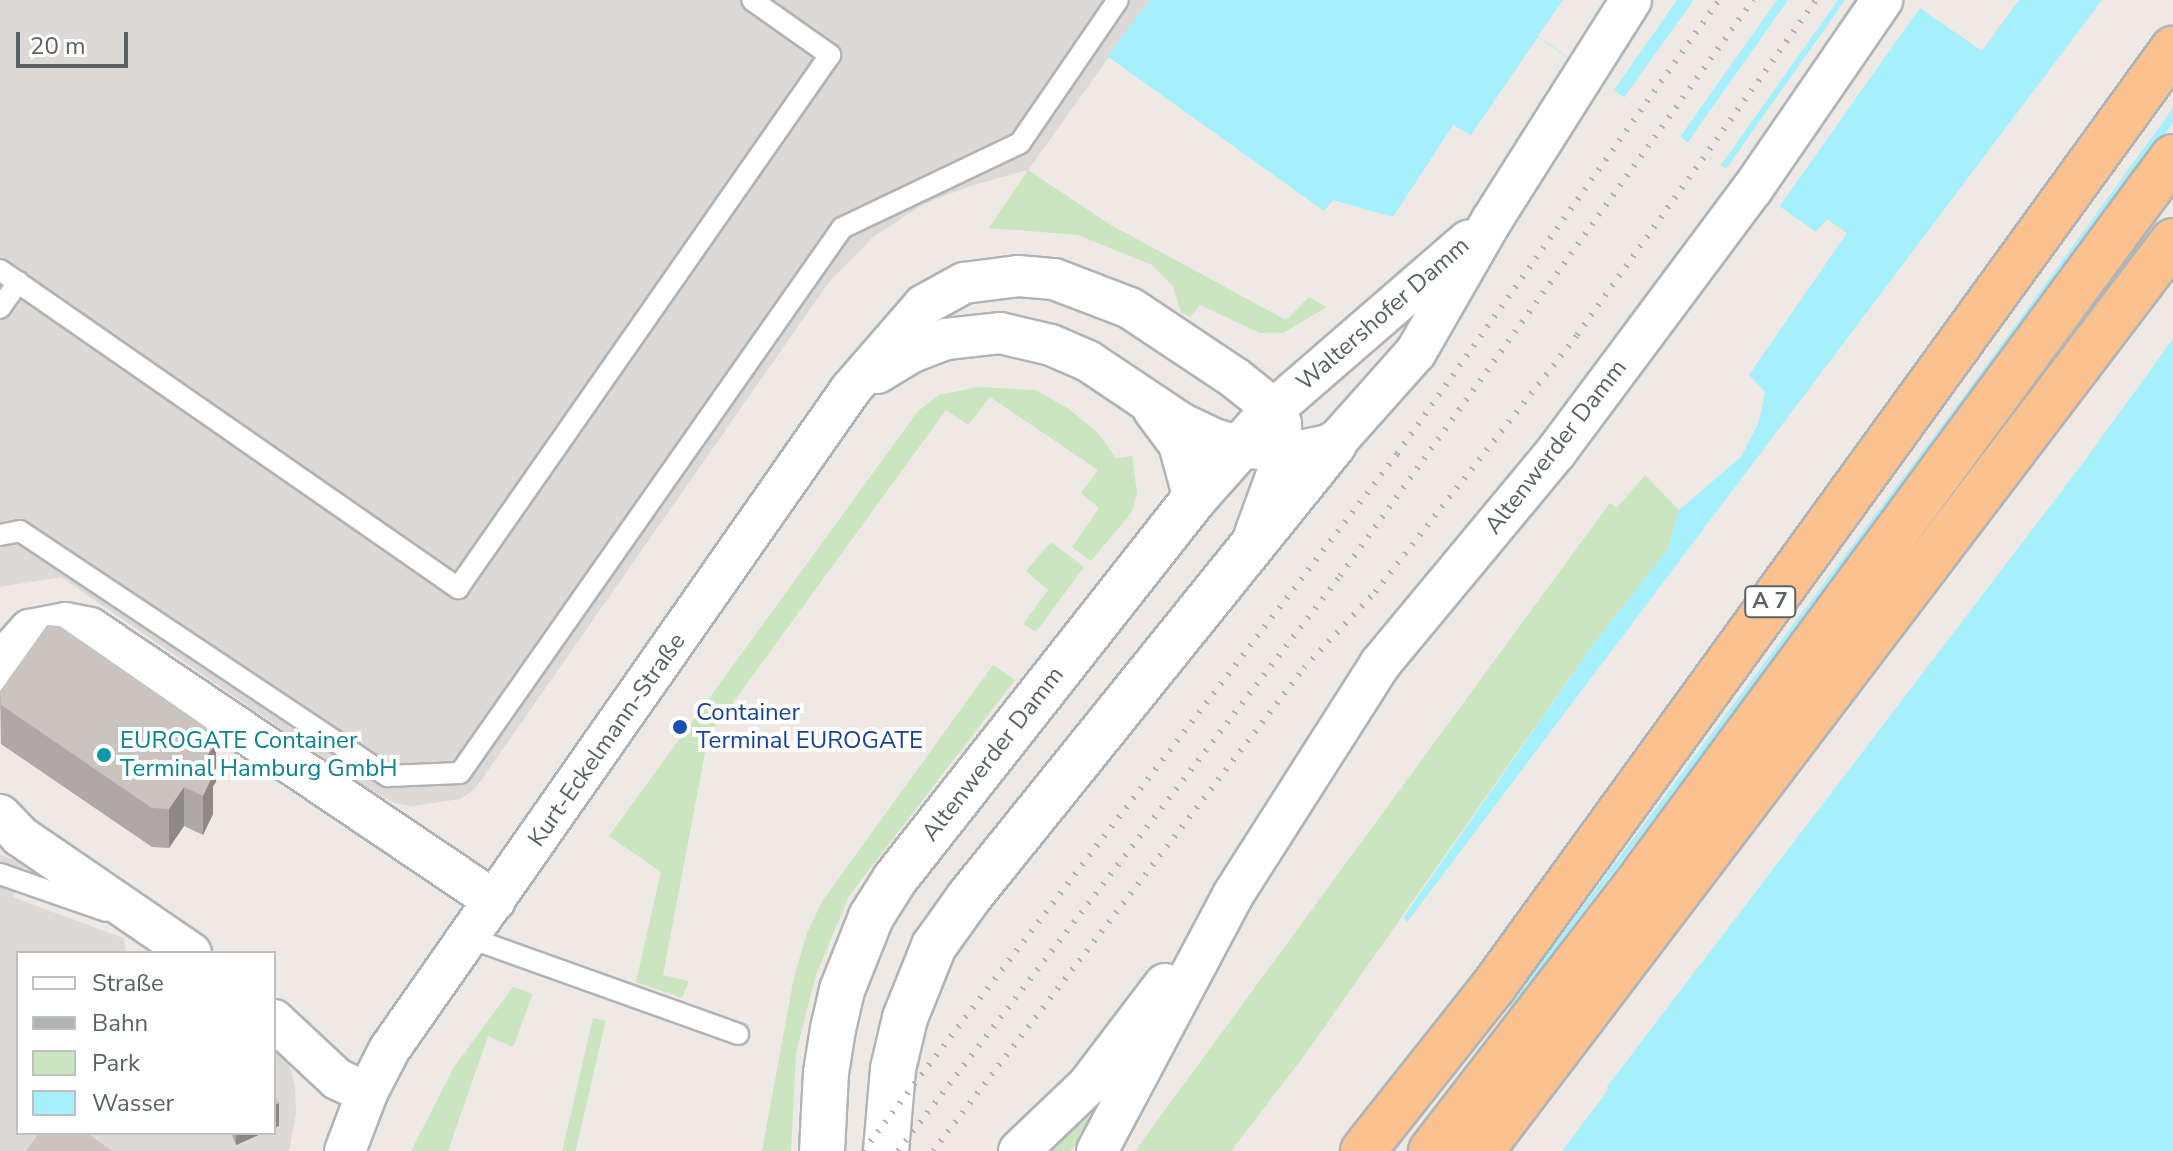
<!DOCTYPE html>
<html>
<head>
<meta charset="utf-8">
<style>
  body { margin:0 }
  #map { position:relative; width:2173px; height:1151px; overflow:hidden; background:#eee9e4; font-family:"Nunito Sans",sans-serif }
  div>[style] { position:absolute }
  [style*='--x'] { left:calc(var(--x)*1px); top:calc(var(--y)*1px); width:calc(var(--w)*1px); rotate:calc(var(--a)*1deg) }
  .industrial>* { inset:0; background:#ddd9d7 }
  .green>* { inset:0; background:#cbe5c1; transform-origin:0 0 }
  .water>* { inset:0; background:#a6effd }
  .pier>* { inset:0; background:#eee9e4 }
  .roads { filter:drop-shadow(2px 0 #b0b4b6) drop-shadow(-2px 0 #b0b4b6) drop-shadow(0 2px #b0b4b6) drop-shadow(0 -2px #b0b4b6) }
  .service>* { height:20px; margin:-10px; padding:0 10px; transform-origin:10px; border-radius:10px; background:#fff }
  .minor>* { height:40px; margin:-20px; padding:0 20px; transform-origin:20px; border-radius:20px; background:#fff }
  .tertiary>* { height:44px; margin:-22px; padding:0 22px; transform-origin:22px; border-radius:22px; background:#fff }
  .motorway>* { height:44px; margin:-22px; padding:0 22px; transform-origin:22px; border-radius:22px; background:#fbc28f }
  .rail>* { height:6px; margin-top:-3px; transform-origin:0; background:repeating-linear-gradient(90deg,#b1b2b2 0 2px,transparent 0 12px) }
  .wall>* { inset:0; background:#aea9a6 }
  .shaded-wall>* { inset:0; background:#8d8987 }
  .building>* { inset:0; background:#cac4c1 }
  .dots>* { width:22px; height:22px; translate:-50% -50%; box-sizing:border-box; border:4px solid #fff; border-radius:50% }
  span { translate:-50% -50%; white-space:nowrap; text-align:center; line-height:1.15; -webkit-text-stroke:8px #fff; paint-order:stroke }
  .shield-label span { padding:2px 6px; background:#fff; border:2px solid; border-radius:6px; -webkit-text-stroke-width:0 }
  .shield-label { font-size:22px; color:#5c6264; font-weight:700 }
  .street-label { font-size:24px; color:#5c6264 }
  .transit-label { font-size:24px; color:#164399 }
  .left { translate:0 -50%; text-align:left }
  .culture-label { font-size:24px; color:#0d838f }
  .legend { position:absolute; left:16px; top:951px; width:260px; height:184px; box-sizing:border-box; background:#fff; border:2px solid #bec0c1; margin:0; padding:10px 14px; list-style:none; font-size:24px; color:#5c6264 }
  .legend li { display:flex; align-items:center; gap:16px; height:40px }
  .legend b { width:40px; border:2px solid #bec0c1 }
  .scale { position:absolute; left:16px; top:32px; width:112px; height:36px; box-sizing:border-box; border:4px solid #5c6264; border-top:0; padding-left:10px; font-size:24px; line-height:28px; white-space:nowrap; color:#5c6264; -webkit-text-stroke:6px #fff; paint-order:stroke }
</style>
</head>
<body>
<div id="map">
  <div class="industrial">
    <div style="clip-path:polygon(0 0,1150px 0,1028px 170px,970px 186px,924px 204px,873px 237px,829px 282px,475px 789px,460px 799px,412px 806px,394px 803px,366px 787px,61px 577px,0 587px)"></div>
    <div style="clip-path:polygon(0 855px,25px 864px,13px 897px,123px 938px,127px 953px,18px 953px,18px 1133px,274px 1133px,274px 1044px,291px 1070px,295px 1087px,296px 1113px,289px 1151px,0 1151px)"></div>
  </div>
  <div class="green">
    <div style="clip-path:polygon(1028px 170px,1111px 225px,1286px 320px,1309px 297px,1327px 307px,1283px 333px,1260px 333px,1200px 305px,1190px 317px,1181px 312px,1173px 286px,1152px 265px,1078px 235px,989px 228px)"></div>
    <div style="clip-path:polygon(978px 387px,1035px 390px,1066px 407px,1097px 432px,1116px 458px,1132px 456px,1137px 493px,1132px 512px,1091px 561px,1072px 547px,1099px 508px,1081px 493px,1098px 470px,990px 397px,968px 425px,946px 410px,708px 737px,663px 975px,689px 981px,682px 998px,636px 982px,661px 872px,609px 836px,918px 411px,939px 395px)"></div>
    <div style="clip-path:polygon(1645px 475px,1679px 510px,1668px 549px,1594px 643px,1304px 1056px,1231px 1151px,1135px 1151px,1610px 503px,1617px 508px)"></div>
    <div style="clip-path:polygon(1051px 542px,1084px 567px,1036px 632px,1023px 624px,1048px 590px,1026px 571px)"></div>
    <div style="clip-path:polygon(993px 665px,1015px 680px,849px 896px,816px 975px,796px 1053px,791px 1151px,762px 1151px,794px 977px,807px 933px,823px 900px)"></div>
    <div style="clip-path:polygon(513px 987px,533px 994px,513px 1047px,488px 1036px,448px 1151px,411px 1151px,454px 1067px)"></div>
    <div style="left:593px;top:1018px;width:13px;height:141px;rotate:13deg"></div>
    <div style="clip-path:polygon(1079px 1111px,1091px 1120px,1071px 1151px,1039px 1151px)"></div>
  </div>
  <div class="water">
    <div style="clip-path:polygon(1150px 0,1908px 0,1982px 51px,2019px 0,2173px 0,2173px 1151px,1562px 1151px,1609px 1089px,1403px 918px,1594px 643px,1668px 549px,1679px 510px,1741px 457px,1759px 422px,1765px 392px,1749px 375px,1847px 233px,1827px 219px,1816px 232px,1538px 37px,1471px 135px,1453px 125px,1393px 217px,1333px 200px,1324px 211px,1107px 56px)"></div>
  </div>
  <div class="pier">
    <div style="clip-path:polygon(1563px 0,1677px 0,1614px 90px,1538px 36px)"></div>
    <div style="clip-path:polygon(1694px 0,1777px 0,1680px 137px,1624px 97px)"></div>
    <div style="clip-path:polygon(1788px 0,1838px 0,1721px 165px,1688px 142px)"></div>
    <div style="clip-path:polygon(1845px 0,1915px 0,1922px 5px,1779px 207px,1726px 169px)"></div>
    <div style="clip-path:polygon(2102px 0,2173px 0,2173px 108px,1969px 389px,1506px 1009px,1405px 925px)"></div>
    <div style="clip-path:polygon(2173px 123px,2173px 339px,2080px 467px,1558px 1151px,1603px 1090px,1508px 1011px,1977px 393px)"></div>
  </div>
  <div class="roads">
    <div class="service">
      <div style="--x:0;--y:270;--w:558;--a:34.77"></div>
      <div style="--x:458;--y:588;--w:650;--a:-55.09"></div>
      <div style="--x:830;--y:55;--w:95;--a:-144.8"></div>
      <div style="--x:0;--y:308;--w:32;--a:-55"></div>
      <div style="--x:0;--y:535;--w:20;--a:-11"></div>
      <div style="--x:20;--y:531;--w:442;--a:33.7"></div>
      <div style="--x:388;--y:776;--w:72;--a:-2.4"></div>
      <div style="--x:460;--y:773;--w:666;--a:-54.97"></div>
      <div style="--x:842;--y:228;--w:197;--a:-25.5"></div>
      <div style="--x:1020;--y:143;--w:173;--a:-55.6"></div>
      <div style="--x:0;--y:874;--w:112;--a:19.2"></div>
      <div style="--x:467;--y:937;--w:288;--a:19.7"></div>
    </div>
    <div class="minor">
      <div style="--x:877;--y:373;--w:41;--a:-31"></div>
      <div style="--x:912;--y:352;--w:36;--a:-21"></div>
      <div style="--x:946;--y:339;--w:54;--a:-6.3"></div>
      <div style="--x:1000;--y:333;--w:52;--a:13.2"></div>
      <div style="--x:1051;--y:345;--w:40;--a:23.4"></div>
      <div style="--x:1088;--y:361;--w:113;--a:33.8"></div>
      <div style="--x:1182;--y:424;--w:38;--a:25"></div>
      <div style="--x:1217;--y:440;--w:24;--a:17"></div>
      <div style="--x:1240;--y:447;--w:54;--a:5.3"></div>
      <div style="--x:1294;--y:452;--w:41;--a:-11.3"></div>
      <div style="--x:1334;--y:444;--w:123;--a:-48.3"></div>
      <div style="--x:1416;--y:352;--w:152;--a:-60.1"></div>
      <div style="--x:1492;--y:220;--w:260;--a:-57.7"></div>
      <div style="--x:1153;--y:409;--w:44;--a:53.4"></div>
      <div style="--x:1179;--y:444;--w:57;--a:74.7"></div>
      <div style="--x:1274;--y:409;--w:257;--a:-40.9"></div>
      <div style="--x:0;--y:680;--w:30;--a:-70"></div>
      <div style="--x:10;--y:652;--w:30;--a:-48"></div>
      <div style="--x:30;--y:630;--w:36;--a:-11"></div>
      <div style="--x:65;--y:623;--w:25;--a:11"></div>
      <div style="--x:90;--y:628;--w:488;--a:34"></div>
      <div style="--x:0;--y:815;--w:29;--a:46"></div>
      <div style="--x:20;--y:836;--w:207;--a:34.4"></div>
      <div style="--x:274;--y:1020;--w:86;--a:43.1"></div>
      <div style="--x:337;--y:1079;--w:33;--a:25"></div>
      <div style="--x:345;--y:1151;--w:62;--a:-69.2"></div>
      <div style="--x:367;--y:1093;--w:48;--a:-62.9"></div>
      <div style="--x:389;--y:1050;--w:806;--a:-55.05"></div>
      <div style="--x:851;--y:389;--w:111;--a:-49"></div>
      <div style="--x:924;--y:305;--w:46;--a:-28.8"></div>
      <div style="--x:964;--y:283;--w:54;--a:-7.4"></div>
      <div style="--x:1018;--y:276;--w:36;--a:5"></div>
      <div style="--x:1054;--y:279;--w:81;--a:20.9"></div>
      <div style="--x:1130;--y:308;--w:126;--a:33.7"></div>
      <div style="--x:1235;--y:378;--w:50;--a:38.5"></div>
      <div style="--x:1274;--y:409;--w:17;--a:65"></div>
      <div style="--x:1281;--y:424;--w:39;--a:90"></div>
      <div style="--x:1281;--y:463;--w:76;--a:110.1"></div>
      <div style="--x:1019;--y:1151;--w:95;--a:-43.7"></div>
      <div style="--x:1088;--y:1085;--w:127;--a:-52.7"></div>
      <div style="--x:1097;--y:1151;--w:290;--a:-62"></div>
      <div style="--x:1233;--y:895;--w:274;--a:-57.5"></div>
      <div style="--x:1380;--y:664;--w:276;--a:-50.3"></div>
      <div style="--x:1556;--y:452;--w:329;--a:-53.3"></div>
      <div style="--x:1753;--y:188;--w:228;--a:-55.5"></div>
    </div>
    <div class="tertiary">
      <div style="--x:822;--y:1151;--w:78;--a:-87.1"></div>
      <div style="--x:826;--y:1073;--w:45;--a:-81"></div>
      <div style="--x:833;--y:1029;--w:40;--a:-77"></div>
      <div style="--x:842;--y:990;--w:79;--a:-68.3"></div>
      <div style="--x:871;--y:917;--w:45;--a:-57.7"></div>
      <div style="--x:895;--y:879;--w:484;--a:-51.8"></div>
      <div style="--x:1194;--y:499;--w:120;--a:-48.4"></div>
      <div style="--x:886;--y:1151;--w:82;--a:-85.1"></div>
      <div style="--x:893;--y:1069;--w:52;--a:-76.8"></div>
      <div style="--x:905;--y:1018;--w:78;--a:-68.1"></div>
      <div style="--x:934;--y:946;--w:60;--a:-54.5"></div>
      <div style="--x:969;--y:897;--w:582;--a:-51.14"></div>
    </div>
    <div class="motorway">
      <div style="--x:1363;--y:1151;--w:209;--a:-51.6"></div>
      <div style="--x:1493;--y:987;--w:1159;--a:-54.06"></div>
      <div style="--x:1431;--y:1151;--w:349;--a:-52.4"></div>
      <div style="--x:1644;--y:874;--w:891;--a:-53.58"></div>
      <div style="--x:1481;--y:1151;--w:1143;--a:-52.75"></div>
    </div>
  </div>
  <div class="rail">
    <div style="--x:863;--y:1151;--w:878;--a:-52.54"></div>
    <div style="--x:1397;--y:454;--w:557;--a:-54.65"></div>
    <div style="--x:898;--y:1151;--w:725;--a:-52.45"></div>
    <div style="--x:1340;--y:576;--w:709;--a:-54.36"></div>
    <div style="--x:933;--y:1151;--w:609;--a:-52.47"></div>
    <div style="--x:1304;--y:668;--w:104;--a:-46.9"></div>
    <div style="--x:1375;--y:592;--w:327;--a:-51.8"></div>
    <div style="--x:1577;--y:335;--w:412;--a:-54.5"></div>
  </div>
  <div class="wall">
    <div style="clip-path:polygon(0 691px,216px 782px,213px 786px,213px 814px,203px 835px,184px 826px,169px 848px,152px 847px,1px 744px)"></div>
    <div style="clip-path:polygon(231px 1133px,263px 1133px,236px 1145px)"></div>
  </div>
  <div class="shaded-wall">
    <div style="clip-path:polygon(216px 743px,216px 782px,213px 786px,213px 814px,203px 835px,203px 796px,200px 765px)"></div>
    <div style="clip-path:polygon(184px 787px,184px 826px,169px 848px,169px 809px)"></div>
    <div style="clip-path:polygon(279px 1103px,279px 1126px,274px 1128px,274px 1105px)"></div>
    <div style="clip-path:polygon(236px 1133px,263px 1133px,236px 1145px)"></div>
  </div>
  <div class="building">
    <div style="clip-path:polygon(47px 625px,60px 626px,206px 727px,216px 743px,200px 765px,213px 775px,203px 796px,184px 787px,169px 809px,152px 808px,1px 705px,0 691px)"></div>
    <div style="clip-path:polygon(274px 1093px,279px 1103px,274px 1105px)"></div>
    <div style="clip-path:polygon(39px 1133px,87px 1133px,112px 1151px,26px 1151px)"></div>
  </div>
  <div class="dots">
    <div style="left:680px;top:727px;background:#1a4fb4"></div>
    <div style="left:104px;top:755px;background:#0f9aa8"></div>
  </div>
  <div class="shield-label">
    <span style="left:1770px;top:602px">A 7</span>
  </div>
  <div class="street-label">
    <span style="left:1383px;top:314px;rotate:-41deg">Waltershofer Damm</span>
    <span style="left:1556px;top:447px;rotate:-52deg">Altenwerder Damm</span>
    <span style="left:607px;top:740px;rotate:-55deg">Kurt-Eckelmann-Straße</span>
    <span style="left:993px;top:754px;rotate:-52deg">Altenwerder Damm</span>
  </div>
  <div class="transit-label">
    <span class="left" style="left:696px;top:727px">Container<br>Terminal EUROGATE</span>
  </div>
  <div class="culture-label">
    <span class="left" style="left:120px;top:755px">EUROGATE Container<br>Terminal Hamburg GmbH</span>
  </div>
  <ul class="legend">
  <li><b style="height:10px;background:#fff"></b>Straße</li>
  <li><b style="height:10px;background:#b1b2b2"></b>Bahn</li>
  <li><b style="height:22px;background:#cbe5c1"></b>Park</li>
  <li><b style="height:22px;background:#a6effd"></b>Wasser</li>
  </ul>
  <div class="scale">20 m</div>
</div>
</body>
</html>
